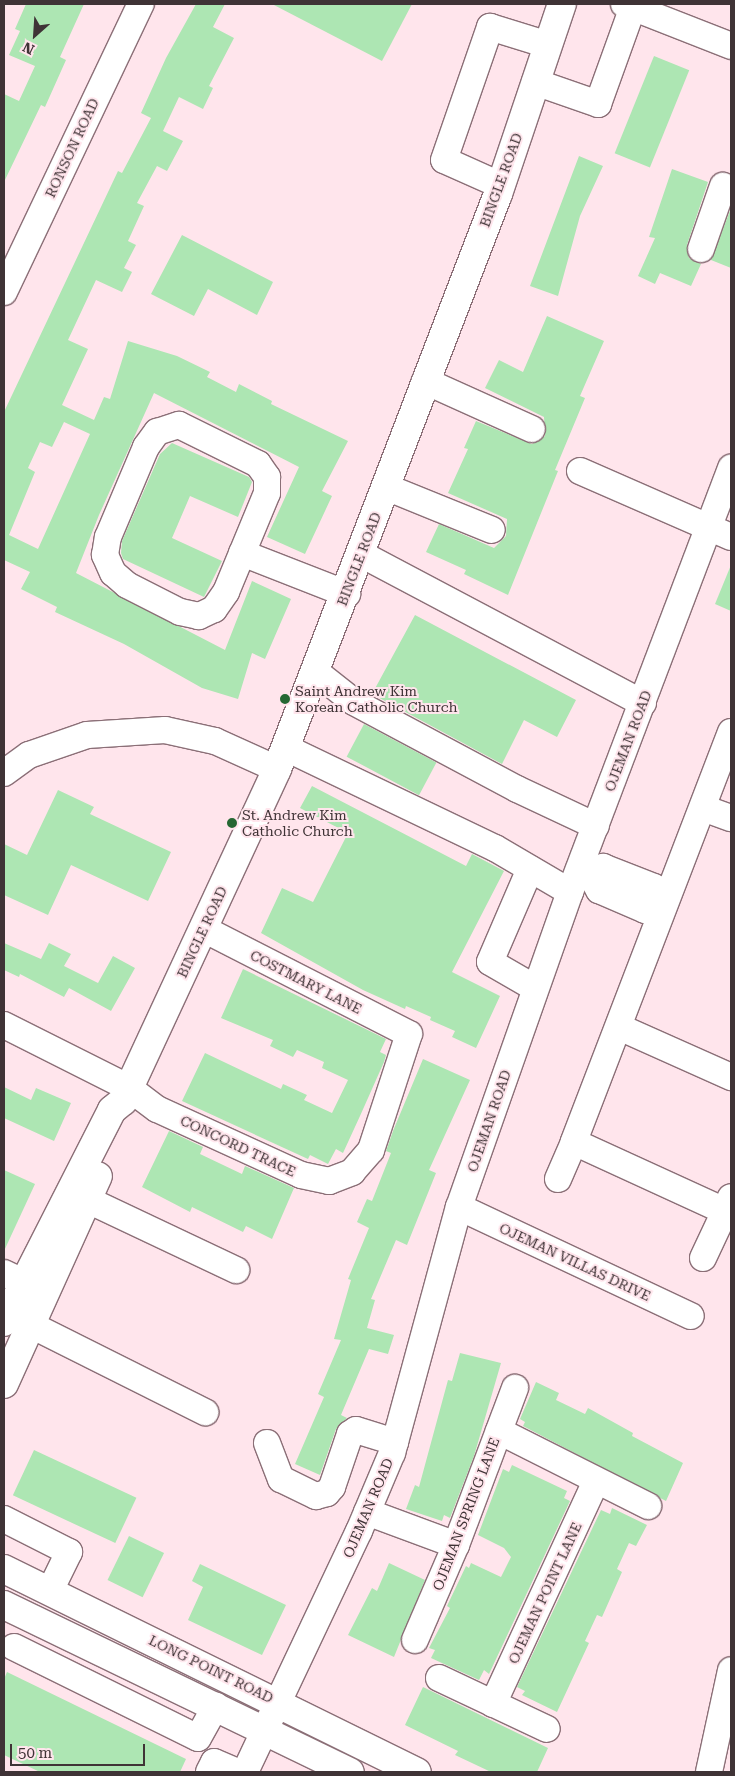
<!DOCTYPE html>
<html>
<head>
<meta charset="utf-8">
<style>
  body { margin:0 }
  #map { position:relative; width:735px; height:1776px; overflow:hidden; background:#ffe5ec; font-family:"Roboto Serif",serif }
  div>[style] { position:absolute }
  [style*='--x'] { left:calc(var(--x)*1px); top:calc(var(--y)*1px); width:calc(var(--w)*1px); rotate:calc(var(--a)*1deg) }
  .building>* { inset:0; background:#ade6b3; transform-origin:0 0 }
  .roads { filter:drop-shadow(1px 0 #8b6f77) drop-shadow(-1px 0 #8b6f77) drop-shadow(0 1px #8b6f77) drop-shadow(0 -1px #8b6f77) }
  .minor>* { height:26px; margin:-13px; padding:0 13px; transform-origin:13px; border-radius:13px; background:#fff }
  .major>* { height:28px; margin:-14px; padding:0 14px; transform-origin:14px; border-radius:14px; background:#fff }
  .dots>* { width:14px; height:14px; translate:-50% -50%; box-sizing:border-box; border:2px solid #ffe5ec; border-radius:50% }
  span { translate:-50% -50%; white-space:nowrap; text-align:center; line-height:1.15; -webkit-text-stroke:4px #ffe5ec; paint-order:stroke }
  .street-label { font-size:14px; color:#3f3336 }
  .poi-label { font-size:14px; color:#3f3336 }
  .left { translate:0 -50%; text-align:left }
  .frame { position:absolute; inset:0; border:5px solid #3f3336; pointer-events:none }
  .north { position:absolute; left:10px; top:10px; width:50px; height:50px; -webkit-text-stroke:4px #ffe5ec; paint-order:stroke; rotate:206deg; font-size:14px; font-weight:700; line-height:20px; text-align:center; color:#3f3336 }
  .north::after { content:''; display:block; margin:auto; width:18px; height:22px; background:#3f3336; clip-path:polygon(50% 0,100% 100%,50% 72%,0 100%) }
  .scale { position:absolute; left:10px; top:1744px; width:135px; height:22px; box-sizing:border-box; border:2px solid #3f3336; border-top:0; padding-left:6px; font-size:15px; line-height:18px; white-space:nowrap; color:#3f3336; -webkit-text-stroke:4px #ffe5ec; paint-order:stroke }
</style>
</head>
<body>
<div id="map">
  <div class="building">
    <div style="clip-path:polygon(26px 4px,84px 4px,60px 57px,66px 60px,45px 107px,41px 105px,4px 182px,4px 94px,19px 101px,35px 66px,9px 55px,20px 31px,15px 29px)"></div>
    <div style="clip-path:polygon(evenodd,196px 4px,225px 4px,213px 27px,234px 38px,209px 86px,213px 88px,203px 109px,179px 97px,163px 131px,183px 141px,167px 171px,157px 166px,137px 203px,144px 206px,128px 241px,136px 245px,124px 268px,132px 272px,122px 292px,96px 280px,68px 340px,88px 349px,62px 405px,94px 420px,104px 397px,110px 399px,128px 341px,177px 356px,210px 372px,207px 377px,236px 392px,239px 384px,272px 401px,271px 404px,348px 441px,322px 491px,332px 496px,305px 554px,267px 537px,299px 467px,154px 393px,99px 515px,76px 573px,225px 650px,252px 581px,291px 599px,265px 659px,252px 653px,238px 699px,202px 688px,124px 644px,55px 612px,57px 607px,21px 589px,30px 572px,4px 560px,4px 412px,118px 171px,122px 173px,151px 118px,141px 113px,166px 58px,196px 4px,64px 422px,90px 434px,38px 549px,9px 535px,35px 472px,28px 468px,40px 442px,52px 447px,64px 422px)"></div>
    <div style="clip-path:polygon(272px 4px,412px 4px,382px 61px)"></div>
    <div style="left:654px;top:56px;width:38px;height:105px;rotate:22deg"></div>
    <div style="clip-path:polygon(579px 156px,603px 166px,580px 216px,558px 296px,530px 286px)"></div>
    <div style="clip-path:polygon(672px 169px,708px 182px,687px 245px,689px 258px,701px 264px,691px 286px,660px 273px,655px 284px,638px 276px,655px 238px,649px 237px)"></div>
    <div style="clip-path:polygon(731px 208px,731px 268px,711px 260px)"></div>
    <div style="clip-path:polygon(182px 235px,273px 282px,257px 315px,208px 289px,194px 316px,151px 294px)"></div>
    <div style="clip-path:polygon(547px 316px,604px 341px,580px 396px,585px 398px,555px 470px,558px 471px,508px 595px,464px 574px,466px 570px,426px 552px,439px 524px,494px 548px,506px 536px,507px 519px,448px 493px,468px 449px,464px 448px,476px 421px,532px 444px,545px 436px,544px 417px,485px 388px,499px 360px,523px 372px)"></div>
    <div style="clip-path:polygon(172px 443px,249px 477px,252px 482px,238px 517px,190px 496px,172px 538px,222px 561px,204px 597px,123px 559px,121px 553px,122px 541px,160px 454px)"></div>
    <div style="clip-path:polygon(731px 565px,731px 611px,715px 604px)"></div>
    <div style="clip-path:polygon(415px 615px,576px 700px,557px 737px,524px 720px,502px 764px,372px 694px)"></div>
    <div style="left:364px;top:724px;width:82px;height:37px;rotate:28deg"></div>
    <div style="clip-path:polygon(312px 786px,466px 866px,472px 854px,504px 871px,452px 972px,500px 996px,476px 1048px,452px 1037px,455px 1031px,430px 1020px,431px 1017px,406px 1006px,405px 1009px,363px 990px,261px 933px,282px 888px,313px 902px,348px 833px,300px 808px)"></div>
    <div style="clip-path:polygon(58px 790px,94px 807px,90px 814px,171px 852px,148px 901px,71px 865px,48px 915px,4px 895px,4px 844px,27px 855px)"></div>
    <div style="clip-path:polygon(4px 943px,41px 959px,49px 943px,71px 954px,64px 966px,98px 983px,113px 956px,135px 968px,111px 1011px,69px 988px,64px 997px,20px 974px,19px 977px,4px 970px)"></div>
    <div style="clip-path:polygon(243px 969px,386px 1039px,380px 1052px,386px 1055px,384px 1062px,360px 1116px,343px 1153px,336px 1149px,328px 1164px,310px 1155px,308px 1159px,182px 1101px,205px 1053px,281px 1089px,283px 1084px,307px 1095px,304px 1100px,332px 1113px,348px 1080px,322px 1068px,324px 1062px,297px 1050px,293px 1057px,270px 1046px,273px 1040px,221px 1018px)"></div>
    <div style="clip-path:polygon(423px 1059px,470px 1080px,429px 1170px,436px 1173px,407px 1245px,396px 1240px,371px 1299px,375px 1300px,367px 1328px,394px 1335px,388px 1354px,369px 1349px,341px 1415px,347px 1418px,336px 1429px,320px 1475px,295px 1464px,324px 1397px,318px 1394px,341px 1340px,334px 1339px,351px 1280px,348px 1279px,369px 1228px,357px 1222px,367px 1199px,372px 1201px,391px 1153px,386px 1151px,393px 1131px)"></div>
    <div style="clip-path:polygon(4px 1087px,31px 1100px,36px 1088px,71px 1103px,54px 1141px,4px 1118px)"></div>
    <div style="clip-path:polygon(169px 1131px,203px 1147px,200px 1154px,242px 1174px,245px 1166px,294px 1188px,272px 1239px,246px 1226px,243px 1232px,192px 1207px,190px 1212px,142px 1187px)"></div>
    <div style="clip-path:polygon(4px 1170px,35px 1184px,4px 1251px)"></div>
    <div style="clip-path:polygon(460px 1353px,501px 1363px,474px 1456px,450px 1518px,444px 1515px,442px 1521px,406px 1509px,415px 1485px,419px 1487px,448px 1380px,452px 1381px)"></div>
    <div style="clip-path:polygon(536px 1382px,559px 1393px,556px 1400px,585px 1414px,588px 1408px,633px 1433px,632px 1436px,683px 1463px,666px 1501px,523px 1426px,525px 1422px,520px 1419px)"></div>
    <div style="left:34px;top:1450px;width:113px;height:50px;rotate:25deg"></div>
    <div style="clip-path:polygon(512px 1465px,567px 1491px,564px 1498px,570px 1501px,489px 1674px,484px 1670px,479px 1680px,431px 1658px,435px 1650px,429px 1648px,450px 1608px,447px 1606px,466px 1566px,469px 1568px,471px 1563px,501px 1577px,511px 1557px,504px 1548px,478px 1535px,503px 1469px,509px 1472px)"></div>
    <div style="clip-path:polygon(612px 1508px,647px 1525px,636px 1546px,629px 1543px,617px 1569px,622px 1572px,602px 1617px,597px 1615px,585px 1641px,589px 1643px,557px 1712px,522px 1695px,525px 1691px,517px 1687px,601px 1510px,610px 1514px)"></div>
    <div style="left:129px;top:1536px;width:39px;height:49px;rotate:26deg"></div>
    <div style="clip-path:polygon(389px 1563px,425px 1580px,394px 1657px,348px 1635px,372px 1588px,377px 1591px)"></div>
    <div style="clip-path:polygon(200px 1564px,286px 1605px,262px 1655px,188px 1620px,203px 1587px,192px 1581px)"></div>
    <div style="clip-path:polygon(7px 1672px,186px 1759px,180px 1772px,40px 1772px,4px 1755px,4px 1679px)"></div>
    <div style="clip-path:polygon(423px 1687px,548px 1748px,537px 1772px,491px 1772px,455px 1755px,458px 1751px,405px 1725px)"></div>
  </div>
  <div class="roads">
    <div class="minor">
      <div style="--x:624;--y:4;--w:115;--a:21.4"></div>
      <div style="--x:535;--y:82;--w:67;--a:19.2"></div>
      <div style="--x:598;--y:104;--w:103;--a:-70.2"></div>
      <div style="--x:500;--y:185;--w:61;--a:-155.9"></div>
      <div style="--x:444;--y:160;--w:141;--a:-70.9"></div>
      <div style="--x:490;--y:27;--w:61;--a:17.2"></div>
      <div style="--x:701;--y:249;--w:67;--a:-70.8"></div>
      <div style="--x:4;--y:292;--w:319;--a:-64.6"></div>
      <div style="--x:425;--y:381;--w:117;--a:24.2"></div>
      <div style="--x:179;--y:425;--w:88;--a:26.3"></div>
      <div style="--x:258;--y:464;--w:16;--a:55"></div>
      <div style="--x:267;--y:477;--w:16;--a:90"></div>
      <div style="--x:267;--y:493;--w:107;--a:112.5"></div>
      <div style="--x:226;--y:592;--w:21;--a:125"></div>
      <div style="--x:214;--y:609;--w:17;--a:155"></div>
      <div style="--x:199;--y:616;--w:19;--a:-168"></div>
      <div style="--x:180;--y:612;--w:59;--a:-153"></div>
      <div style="--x:127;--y:585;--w:18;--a:-139"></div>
      <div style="--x:113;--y:573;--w:20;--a:-114"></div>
      <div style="--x:105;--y:555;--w:18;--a:-81"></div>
      <div style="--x:108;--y:537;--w:98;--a:-67.1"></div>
      <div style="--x:146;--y:447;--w:19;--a:-54"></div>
      <div style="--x:157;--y:432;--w:23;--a:-18"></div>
      <div style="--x:580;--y:471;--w:165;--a:23.6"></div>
      <div style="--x:386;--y:487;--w:114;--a:22.1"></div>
      <div style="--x:242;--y:553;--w:113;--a:21.3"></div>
      <div style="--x:361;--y:554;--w:319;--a:27.9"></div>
      <div style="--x:316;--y:672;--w:48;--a:38.3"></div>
      <div style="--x:354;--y:702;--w:185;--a:28.1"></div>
      <div style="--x:517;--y:789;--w:87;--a:25.1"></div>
      <div style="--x:731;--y:732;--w:439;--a:111"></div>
      <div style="--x:574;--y:1142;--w:166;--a:24.6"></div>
      <div style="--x:725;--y:1211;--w:15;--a:-67"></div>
      <div style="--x:286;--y:748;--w:232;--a:25.6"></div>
      <div style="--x:495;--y:848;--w:87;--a:30.4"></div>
      <div style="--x:4;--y:773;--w:31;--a:-36"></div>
      <div style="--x:29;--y:755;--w:61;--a:-19"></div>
      <div style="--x:87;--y:735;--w:78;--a:-3.7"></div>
      <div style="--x:165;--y:730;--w:51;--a:12.4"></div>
      <div style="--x:215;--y:741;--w:68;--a:24.3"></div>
      <div style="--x:703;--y:808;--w:30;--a:20"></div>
      <div style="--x:580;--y:868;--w:10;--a:24"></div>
      <div style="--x:589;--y:872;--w:21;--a:61"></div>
      <div style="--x:599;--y:890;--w:50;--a:23.5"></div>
      <div style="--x:645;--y:910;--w:13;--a:-29"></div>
      <div style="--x:530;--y:869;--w:101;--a:113.3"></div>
      <div style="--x:490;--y:962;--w:52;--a:30"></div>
      <div style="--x:589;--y:872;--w:15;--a:-20"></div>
      <div style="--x:603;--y:867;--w:55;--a:21.4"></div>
      <div style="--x:654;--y:887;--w:17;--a:83"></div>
      <div style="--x:4;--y:1025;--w:140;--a:26.7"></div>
      <div style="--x:129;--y:1088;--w:35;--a:37"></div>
      <div style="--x:157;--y:1109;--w:158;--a:24.6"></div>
      <div style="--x:301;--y:1175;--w:29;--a:12"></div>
      <div style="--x:329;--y:1181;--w:25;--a:-21"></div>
      <div style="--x:352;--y:1172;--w:29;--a:-49"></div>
      <div style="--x:371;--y:1150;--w:122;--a:-71.9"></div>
      <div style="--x:409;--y:1034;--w:230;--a:-152.9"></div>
      <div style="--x:619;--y:1027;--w:123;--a:24.1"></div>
      <div style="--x:558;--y:1179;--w:40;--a:-66.6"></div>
      <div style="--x:88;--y:1200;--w:164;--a:25.3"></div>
      <div style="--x:459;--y:1207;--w:256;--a:25.2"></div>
      <div style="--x:703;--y:1258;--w:52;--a:-64.9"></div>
      <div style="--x:4;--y:1273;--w:44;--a:25.4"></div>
      <div style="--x:31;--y:1325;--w:195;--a:26.6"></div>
      <div style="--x:499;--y:1431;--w:167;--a:26.7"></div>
      <div style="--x:267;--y:1443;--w:39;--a:69"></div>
      <div style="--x:281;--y:1479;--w:39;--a:26"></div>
      <div style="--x:316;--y:1496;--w:11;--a:-15"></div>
      <div style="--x:327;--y:1493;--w:8;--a:-50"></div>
      <div style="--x:332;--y:1487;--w:56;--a:-71.2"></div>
      <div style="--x:350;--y:1434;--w:7;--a:-34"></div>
      <div style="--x:356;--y:1430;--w:41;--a:17.1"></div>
      <div style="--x:367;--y:1512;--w:95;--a:20.3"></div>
      <div style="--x:4;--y:1519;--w:73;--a:26.9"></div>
      <div style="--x:69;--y:1552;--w:43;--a:116"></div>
      <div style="--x:415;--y:1640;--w:103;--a:-66.7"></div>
      <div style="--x:456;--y:1545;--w:168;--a:-69.4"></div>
      <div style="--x:14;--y:1647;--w:205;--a:26.3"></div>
      <div style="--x:198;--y:1738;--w:37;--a:-61"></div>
      <div style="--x:439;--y:1678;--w:119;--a:25.3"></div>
      <div style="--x:493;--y:1704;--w:246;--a:-65.2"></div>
      <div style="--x:209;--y:1772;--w:11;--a:-63"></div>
      <div style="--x:214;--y:1762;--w:26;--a:23"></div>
      <div style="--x:245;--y:1772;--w:267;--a:-64.7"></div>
      <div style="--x:359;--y:1531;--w:85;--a:-67.1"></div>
      <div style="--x:392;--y:1453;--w:255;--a:-74.8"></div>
      <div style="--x:459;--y:1207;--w:334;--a:-70.6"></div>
      <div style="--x:570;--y:892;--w:454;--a:-69.2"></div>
      <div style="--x:709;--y:1772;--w:104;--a:-77.8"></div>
    </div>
    <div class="major">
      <div style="--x:4;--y:1322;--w:238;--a:-63"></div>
      <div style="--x:112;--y:1110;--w:14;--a:-39"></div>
      <div style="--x:123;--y:1101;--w:366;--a:-65.1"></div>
      <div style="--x:277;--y:769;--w:616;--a:-68.98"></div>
      <div style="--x:498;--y:194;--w:200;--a:-71.4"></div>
      <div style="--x:4;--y:1384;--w:228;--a:-65.7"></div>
      <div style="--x:4;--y:1569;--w:460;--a:26.2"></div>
      <div style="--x:4;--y:1605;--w:384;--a:25.8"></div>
    </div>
  </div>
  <div class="dots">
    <div style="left:285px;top:699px;background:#256833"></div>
    <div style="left:232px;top:823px;background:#256833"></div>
  </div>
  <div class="street-label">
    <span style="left:72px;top:148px;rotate:-65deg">RONSON ROAD</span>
    <span style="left:501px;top:180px;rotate:-70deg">BINGLE ROAD</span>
    <span style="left:359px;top:559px;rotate:-69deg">BINGLE ROAD</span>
    <span style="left:628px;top:741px;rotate:-69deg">OJEMAN ROAD</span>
    <span style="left:202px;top:932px;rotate:-65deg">BINGLE ROAD</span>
    <span style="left:306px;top:982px;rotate:27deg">COSTMARY LANE</span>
    <span style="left:489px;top:1121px;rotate:-71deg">OJEMAN ROAD</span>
    <span style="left:238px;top:1146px;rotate:25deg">CONCORD TRACE</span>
    <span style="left:575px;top:1262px;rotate:25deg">OJEMAN VILLAS DRIVE</span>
    <span style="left:368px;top:1508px;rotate:-67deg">OJEMAN ROAD</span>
    <span style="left:466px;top:1514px;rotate:-69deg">OJEMAN SPRING LANE</span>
    <span style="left:545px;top:1593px;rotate:-65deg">OJEMAN POINT LANE</span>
    <span style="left:211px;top:1669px;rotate:26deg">LONG POINT ROAD</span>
  </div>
  <div class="poi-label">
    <span class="left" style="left:295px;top:699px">Saint Andrew Kim<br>Korean Catholic Church</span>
    <span class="left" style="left:242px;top:823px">St. Andrew Kim<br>Catholic Church</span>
  </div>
  <div class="frame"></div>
  <div class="north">N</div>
  <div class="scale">50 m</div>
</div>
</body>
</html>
